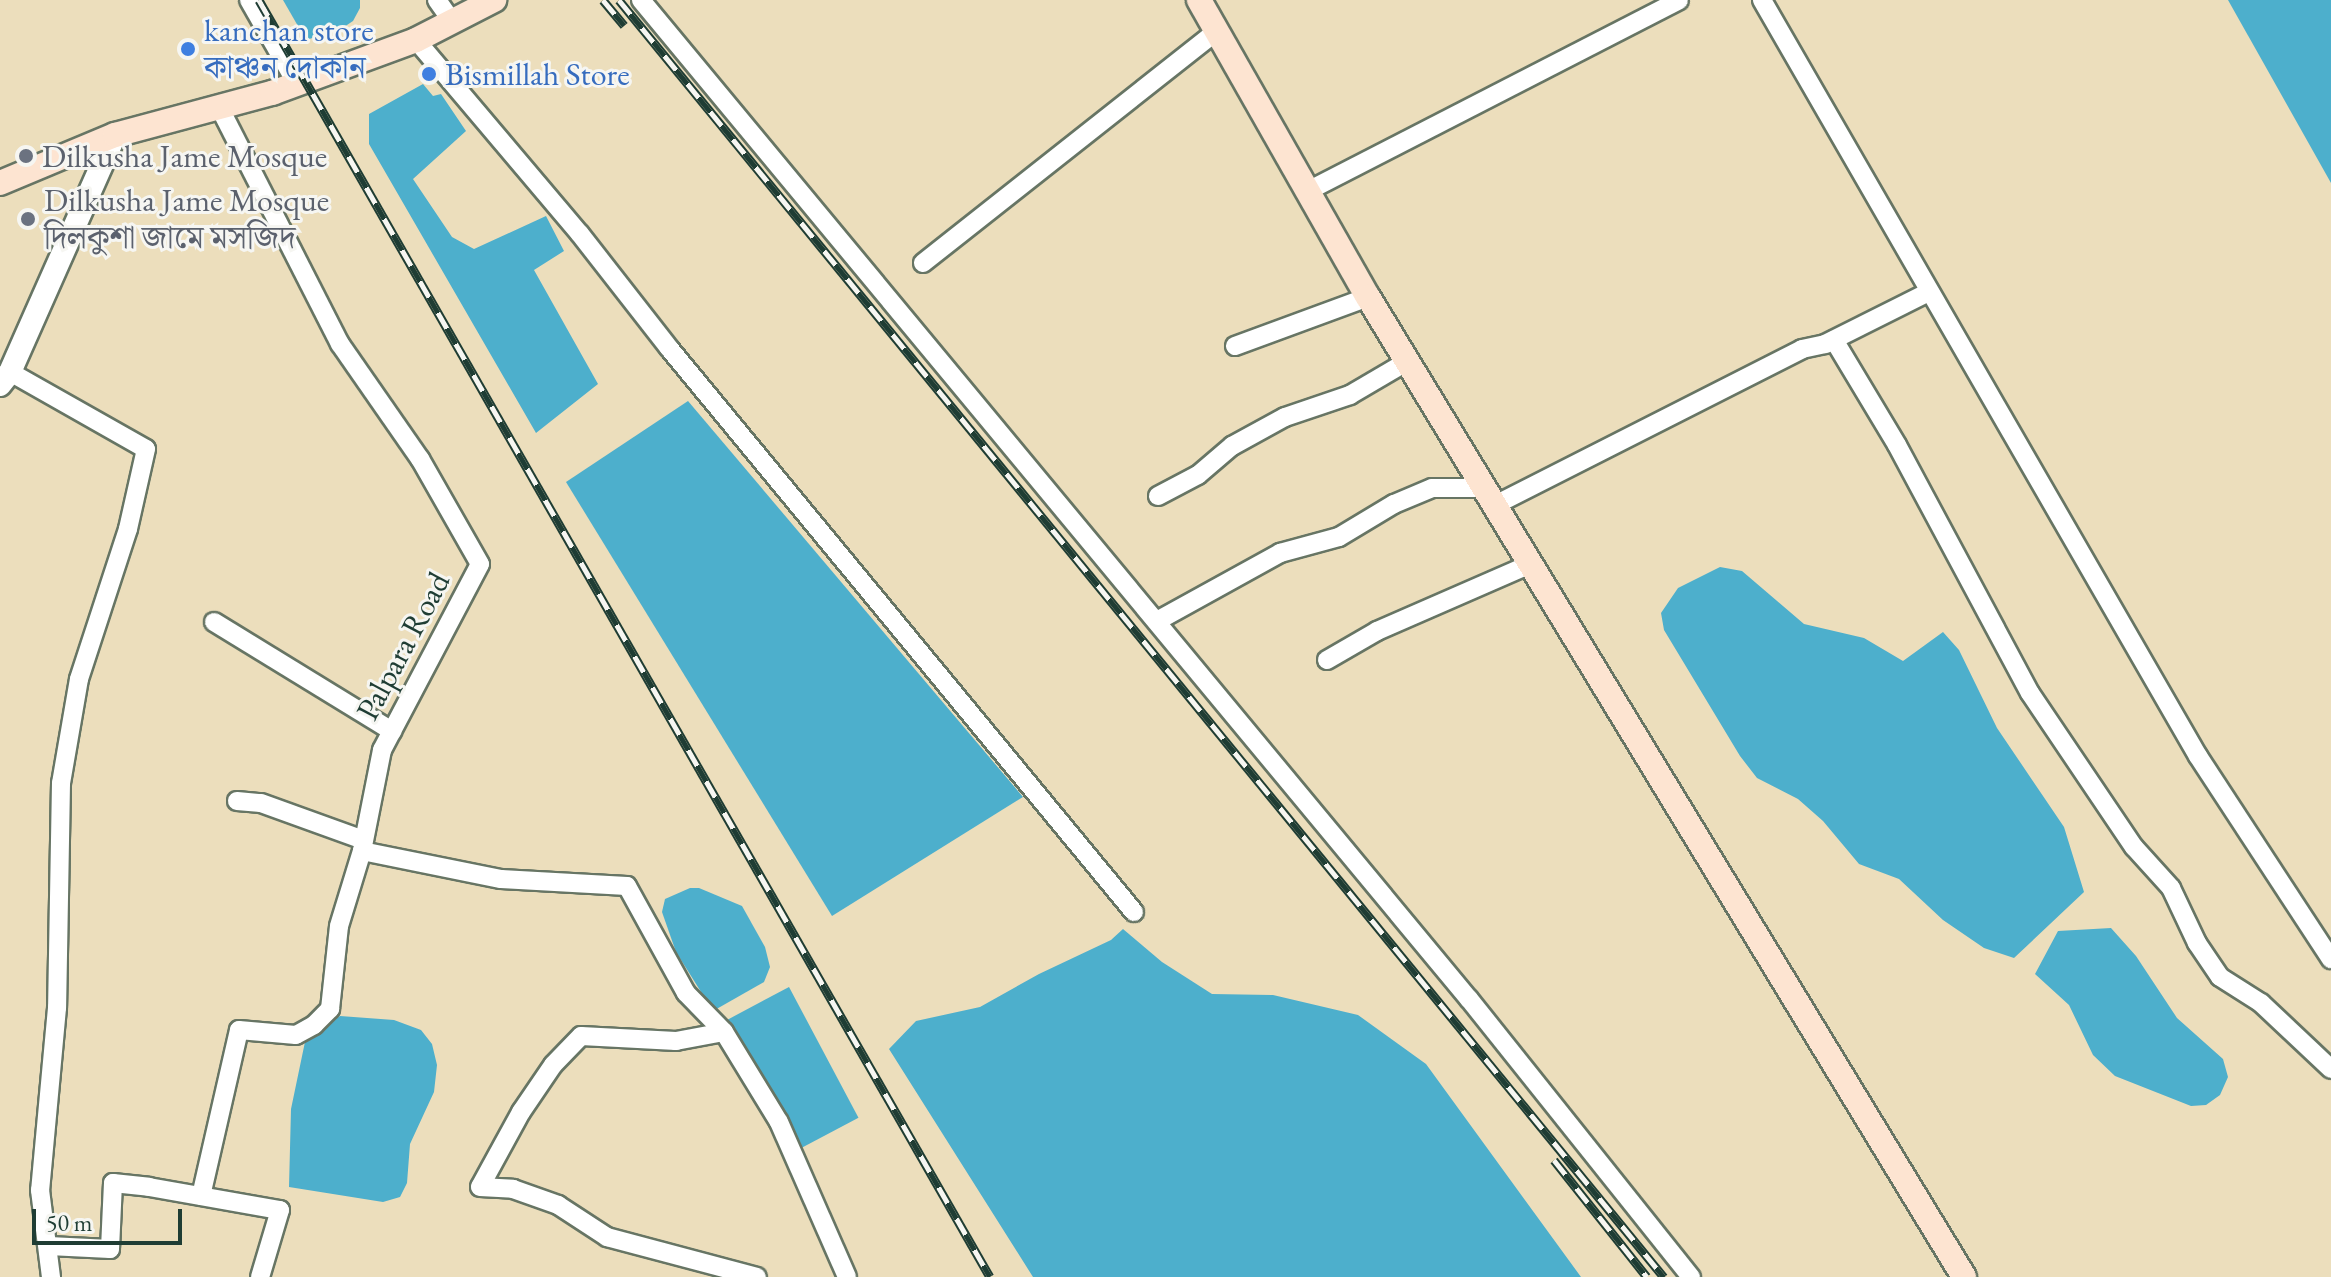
<!DOCTYPE html>
<html>
<head>
<meta charset="utf-8">
<style>
  body { margin:0 }
  #map { position:relative; width:2331px; height:1277px; overflow:hidden; background:#ecdebc; font-family:"EB Garamond","Noto Serif Bengali",serif }
  div>[style] { position:absolute }
  [style*='--x'] { left:calc(var(--x)*1px); top:calc(var(--y)*1px); width:calc(var(--w)*1px); rotate:calc(var(--a)*1deg) }
  .water>* { inset:0; background:#4dafcc; transform-origin:0 0 }
  .roads { filter:drop-shadow(2px 0 #677564) drop-shadow(-2px 0 #677564) drop-shadow(0 2px #677564) drop-shadow(0 -2px #677564) }
  .minor>* { height:18px; margin:-9px; padding:0 9px; transform-origin:9px; border-radius:9px; background:#fff }
  .tertiary>* { height:22px; margin:-11px; padding:0 11px; transform-origin:11px; border-radius:11px; background:#fff }
  .secondary>* { height:24px; margin:-12px; padding:0 12px; transform-origin:12px; border-radius:12px; background:#fde4d1 }
  .rail>* { height:9px; margin-top:-4.5px; transform-origin:0; background:repeating-linear-gradient(90deg,#f6f6f2 0 18px,#1f3d34 0 36px); box-sizing:border-box; border-block:2px solid #1f3d34 }
  .dots>* { width:22px; height:22px; translate:-50% -50%; box-sizing:border-box; border:4px solid #f6f6f2; border-radius:50% }
  span { translate:-50% -50%; white-space:nowrap; text-align:center; line-height:1.15; -webkit-text-stroke:6px #f6f6f2; paint-order:stroke }
  .shop-label { font-size:32px; color:#366cbe }
  .left { translate:0 -50%; text-align:left }
  .worship-label { font-size:32px; color:#5b616d }
  .street-label { font-size:32px; color:#1f3d34 }
  .scale { position:absolute; left:32px; top:1209px; width:150px; height:36px; box-sizing:border-box; border:4px solid #1f3d34; border-top:0; padding-left:10px; font-size:24px; line-height:28px; white-space:nowrap; color:#1f3d34; -webkit-text-stroke:6px #f6f6f2; paint-order:stroke }
</style>
</head>
<body>
<div id="map">
  <div class="water">
    <div style="clip-path:polygon(283px 0,360px 0,360px 8px,353px 21px,341px 29px,306px 40px)"></div>
    <div style="clip-path:polygon(2228px 0,2331px 0,2331px 183px)"></div>
    <div style="clip-path:polygon(423px 84px,433px 96px,441px 94px,466px 131px,413px 179px,452px 237px,474px 249px,546px 216px,564px 251px,534px 270px,598px 384px,536px 433px,369px 144px,369px 114px)"></div>
    <div style="clip-path:polygon(688px 401px,1023px 797px,832px 916px,566px 482px)"></div>
    <div style="clip-path:polygon(1720px 567px,1742px 571px,1804px 624px,1864px 638px,1903px 661px,1943px 632px,1959px 650px,1997px 728px,2064px 827px,2084px 892px,2014px 958px,1984px 948px,1943px 920px,1899px 879px,1859px 864px,1823px 821px,1798px 799px,1757px 778px,1740px 756px,1664px 630px,1661px 613px,1678px 588px)"></div>
    <div style="clip-path:polygon(690px 888px,699px 888px,742px 906px,765px 947px,770px 967px,764px 982px,713px 1011px,676px 952px,662px 912px,665px 899px)"></div>
    <div style="clip-path:polygon(2111px 928px,2136px 956px,2177px 1018px,2223px 1059px,2228px 1077px,2220px 1095px,2206px 1105px,2191px 1106px,2115px 1076px,2093px 1055px,2069px 1005px,2035px 974px,2058px 931px)"></div>
    <div style="clip-path:polygon(1123px 929px,1162px 962px,1212px 994px,1273px 995px,1358px 1015px,1426px 1064px,1581px 1277px,1033px 1277px,889px 1049px,916px 1021px,980px 1007px,1039px 974px,1111px 940px)"></div>
    <div style="left:789px;top:987px;width:148px;height:76px;rotate:62deg"></div>
    <div style="clip-path:polygon(340px 1016px,394px 1020px,421px 1030px,432px 1044px,437px 1065px,434px 1092px,410px 1144px,407px 1183px,400px 1197px,383px 1202px,289px 1187px,291px 1109px,306px 1037px)"></div>
  </div>
  <div class="roads">
    <div class="minor">
      <div style="--x:249;--y:0;--w:97;--a:60.3"></div>
      <div style="--x:437;--y:0;--w:28;--a:55"></div>
      <div style="--x:641;--y:0;--w:1298;--a:50.35"></div>
      <div style="--x:1469;--y:999;--w:356;--a:51.4"></div>
      <div style="--x:1762;--y:0;--w:873;--a:60.03"></div>
      <div style="--x:2198;--y:756;--w:243;--a:56.8"></div>
      <div style="--x:416;--y:40;--w:254;--a:49.8"></div>
      <div style="--x:580;--y:234;--w:145;--a:52"></div>
      <div style="--x:669;--y:348;--w:731;--a:50.5"></div>
      <div style="--x:1308;--y:191;--w:417;--a:-27.2"></div>
      <div style="--x:923;--y:263;--w:375;--a:-38.3"></div>
      <div style="--x:1834;--y:340;--w:122;--a:59"></div>
      <div style="--x:1897;--y:445;--w:281;--a:61.8"></div>
      <div style="--x:2030;--y:693;--w:186;--a:56"></div>
      <div style="--x:2134;--y:847;--w:55;--a:47.9"></div>
      <div style="--x:2171;--y:888;--w:61;--a:64.7"></div>
      <div style="--x:2197;--y:943;--w:41;--a:55.9"></div>
      <div style="--x:2220;--y:977;--w:49;--a:32.4"></div>
      <div style="--x:2261;--y:1003;--w:96;--a:43.3"></div>
      <div style="--x:1235;--y:346;--w:142;--a:-20.2"></div>
      <div style="--x:10;--y:372;--w:156;--a:29.5"></div>
      <div style="--x:146;--y:449;--w:82;--a:102.7"></div>
      <div style="--x:128;--y:529;--w:158;--a:108.1"></div>
      <div style="--x:79;--y:679;--w:106;--a:99.8"></div>
      <div style="--x:61;--y:783;--w:225;--a:91"></div>
      <div style="--x:57;--y:1008;--w:183;--a:95.3"></div>
      <div style="--x:40;--y:1190;--w:88;--a:82.8"></div>
      <div style="--x:1158;--y:496;--w:45;--a:-27.7"></div>
      <div style="--x:1198;--y:475;--w:45;--a:-40.5"></div>
      <div style="--x:1232;--y:446;--w:60;--a:-28.7"></div>
      <div style="--x:1285;--y:417;--w:69;--a:-18.7"></div>
      <div style="--x:1350;--y:395;--w:67;--a:-30.4"></div>
      <div style="--x:1495;--y:505;--w:344;--a:-26.9"></div>
      <div style="--x:1802;--y:349;--w:24;--a:-12"></div>
      <div style="--x:1825;--y:344;--w:116;--a:-26.6"></div>
      <div style="--x:1157;--y:621;--w:141;--a:-28.9"></div>
      <div style="--x:1280;--y:553;--w:61;--a:-15.2"></div>
      <div style="--x:1339;--y:537;--w:64;--a:-31"></div>
      <div style="--x:1394;--y:504;--w:41;--a:-22.8"></div>
      <div style="--x:1432;--y:488;--w:52;--a:0"></div>
      <div style="--x:214;--y:622;--w:209;--a:31.5"></div>
      <div style="--x:1327;--y:660;--w:58;--a:-30.1"></div>
      <div style="--x:1377;--y:631;--w:167;--a:-23.6"></div>
      <div style="--x:237;--y:801;--w:24;--a:5"></div>
      <div style="--x:261;--y:803;--w:109;--a:19.8"></div>
      <div style="--x:362;--y:851;--w:142;--a:11.4"></div>
      <div style="--x:501;--y:879;--w:126;--a:3.2"></div>
      <div style="--x:627;--y:886;--w:122;--a:61.1"></div>
      <div style="--x:686;--y:993;--w:54;--a:45.7"></div>
      <div style="--x:724;--y:1032;--w:105;--a:58.6"></div>
      <div style="--x:779;--y:1122;--w:169;--a:66.3"></div>
      <div style="--x:724;--y:1032;--w:49;--a:169.4"></div>
      <div style="--x:676;--y:1041;--w:95;--a:-177"></div>
      <div style="--x:581;--y:1036;--w:40;--a:134"></div>
      <div style="--x:553;--y:1065;--w:57;--a:124.2"></div>
      <div style="--x:521;--y:1112;--w:85;--a:118.7"></div>
      <div style="--x:480;--y:1187;--w:33;--a:3"></div>
      <div style="--x:513;--y:1189;--w:48;--a:19.6"></div>
      <div style="--x:558;--y:1205;--w:59;--a:33.1"></div>
      <div style="--x:607;--y:1237;--w:155;--a:14.9"></div>
      <div style="--x:201;--y:1196;--w:170;--a:-77.1"></div>
      <div style="--x:239;--y:1030;--w:57;--a:5"></div>
      <div style="--x:296;--y:1035;--w:21;--a:-29"></div>
      <div style="--x:314;--y:1025;--w:23;--a:-45"></div>
      <div style="--x:330;--y:1009;--w:83;--a:-83.8"></div>
      <div style="--x:339;--y:926;--w:78;--a:-73"></div>
      <div style="--x:362;--y:851;--w:103;--a:-78.8"></div>
      <div style="--x:382;--y:750;--w:210;--a:-62.2"></div>
      <div style="--x:480;--y:564;--w:121;--a:-119.7"></div>
      <div style="--x:420;--y:459;--w:140;--a:-124.8"></div>
      <div style="--x:340;--y:344;--w:266;--a:-117"></div>
      <div style="--x:49;--y:1246;--w:61;--a:2.8"></div>
      <div style="--x:110;--y:1249;--w:66;--a:-87.4"></div>
      <div style="--x:113;--y:1183;--w:36;--a:6"></div>
      <div style="--x:149;--y:1187;--w:133;--a:10"></div>
      <div style="--x:280;--y:1210;--w:70;--a:106.6"></div>
    </div>
    <div class="tertiary">
      <div style="--x:0;--y:385;--w:16;--a:-52"></div>
      <div style="--x:10;--y:372;--w:259;--a:-66.1"></div>
    </div>
    <div class="secondary">
      <div style="--x:1199;--y:0;--w:342;--a:60.4"></div>
      <div style="--x:1368;--y:297;--w:1147;--a:58.69"></div>
      <div style="--x:0;--y:183;--w:125;--a:-22.7"></div>
      <div style="--x:115;--y:135;--w:163;--a:-15"></div>
      <div style="--x:272;--y:93;--w:153;--a:-20.2"></div>
      <div style="--x:416;--y:40;--w:88;--a:-27.1"></div>
    </div>
  </div>
  <div class="rail">
    <div style="--x:259;--y:0;--w:1471;--a:60.21"></div>
    <div style="--x:603;--y:0;--w:33;--a:50"></div>
    <div style="--x:619;--y:0;--w:1650;--a:50.71"></div>
    <div style="--x:1554;--y:1160;--w:149;--a:51.5"></div>
  </div>
  <div class="dots">
    <div style="left:188px;top:49px;background:#3f7fe0"></div>
    <div style="left:429px;top:74px;background:#3f7fe0"></div>
    <div style="left:26px;top:156px;background:#6b7280"></div>
    <div style="left:28px;top:219px;background:#6b7280"></div>
  </div>
  <div class="shop-label">
    <span class="left" style="left:204px;top:49px">kanchan store<br>কাঞ্চন দোকান</span>
    <span class="left" style="left:445px;top:74px">Bismillah Store</span>
  </div>
  <div class="worship-label">
    <span class="left" style="left:42px;top:156px">Dilkusha Jame Mosque</span>
    <span class="left" style="left:44px;top:219px">Dilkusha Jame Mosque<br>দিলকুশা জামে মসজিদ</span>
  </div>
  <div class="street-label">
    <span style="left:403px;top:646px;rotate:-62deg">Palpara Road</span>
  </div>
  <div class="scale">50 m</div>
</div>
</body>
</html>
